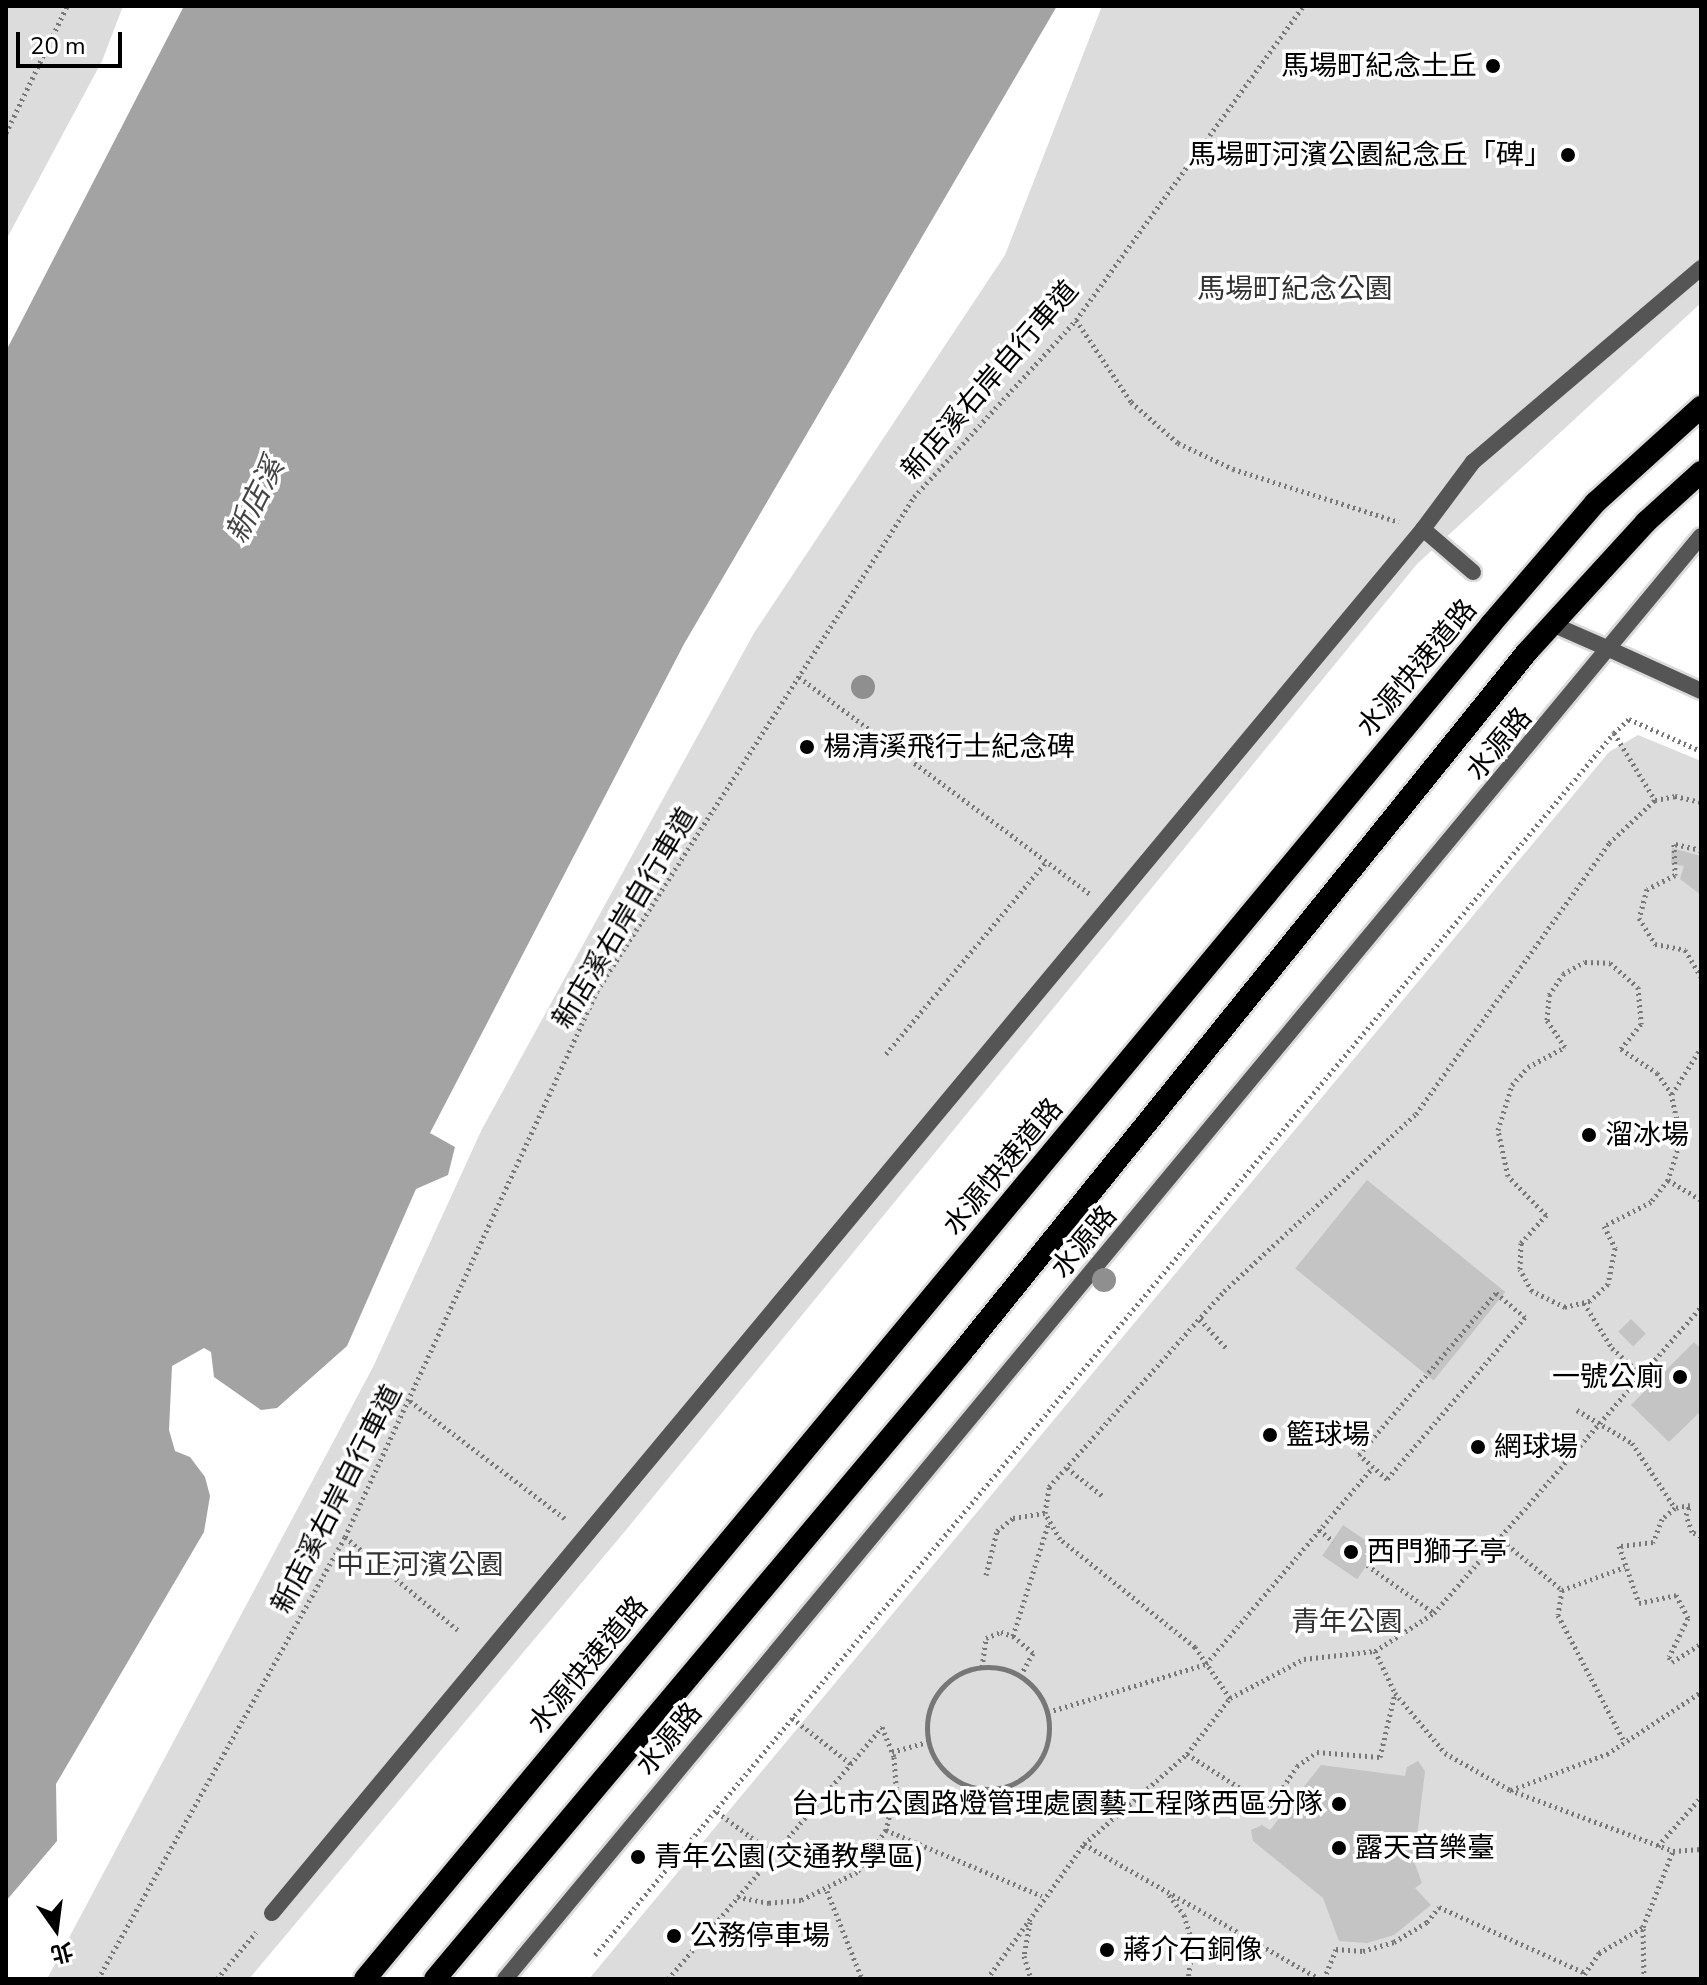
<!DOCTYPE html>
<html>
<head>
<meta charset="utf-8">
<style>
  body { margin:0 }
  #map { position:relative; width:1707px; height:1985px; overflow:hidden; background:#fff; font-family:"Nunito Sans","Noto Sans TC",sans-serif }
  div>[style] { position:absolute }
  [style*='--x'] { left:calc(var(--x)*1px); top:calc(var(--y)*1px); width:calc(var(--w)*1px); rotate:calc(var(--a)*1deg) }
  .green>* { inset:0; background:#dcdcdc }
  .water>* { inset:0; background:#a3a3a3 }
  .building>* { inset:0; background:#c4c4c4; transform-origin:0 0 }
  .path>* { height:5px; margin-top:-2.5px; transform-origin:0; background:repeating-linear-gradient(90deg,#777 0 2px,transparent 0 6px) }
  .path>.ring { margin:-2.5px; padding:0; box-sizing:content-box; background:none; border:5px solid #777; border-radius:50% }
  .roads { filter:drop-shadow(2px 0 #dbdbdb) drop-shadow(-2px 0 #dbdbdb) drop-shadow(0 2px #dbdbdb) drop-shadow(0 -2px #dbdbdb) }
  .service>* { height:16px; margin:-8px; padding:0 8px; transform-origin:8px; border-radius:8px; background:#555 }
  .tertiary>* { height:16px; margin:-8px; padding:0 8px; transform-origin:8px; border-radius:8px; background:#555 }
  .trunk>* { height:22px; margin:-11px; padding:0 11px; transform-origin:11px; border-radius:11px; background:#000 }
  .trees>* { width:24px; height:24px; margin:-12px; border-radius:50%; background:#8f8f8f }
  .dots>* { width:22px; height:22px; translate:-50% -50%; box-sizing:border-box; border:4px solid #fff; border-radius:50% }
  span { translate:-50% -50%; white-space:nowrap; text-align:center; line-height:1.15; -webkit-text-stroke:7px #fff; paint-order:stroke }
  .poi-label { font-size:28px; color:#000 }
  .right { translate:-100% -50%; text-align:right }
  .left { translate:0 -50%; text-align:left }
  .park-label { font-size:28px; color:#333 }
  .street-label { font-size:28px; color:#000 }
  .water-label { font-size:30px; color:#444; font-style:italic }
  .frame { position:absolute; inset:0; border:8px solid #000; pointer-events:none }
  .north { position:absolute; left:16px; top:1889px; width:80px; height:80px; -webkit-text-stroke:6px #fff; paint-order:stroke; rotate:166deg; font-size:22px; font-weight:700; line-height:32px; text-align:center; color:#000 }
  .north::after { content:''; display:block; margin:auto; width:28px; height:36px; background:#000; clip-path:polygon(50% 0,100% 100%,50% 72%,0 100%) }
  .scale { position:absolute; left:16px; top:32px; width:106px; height:36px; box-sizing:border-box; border:4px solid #000; border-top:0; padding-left:10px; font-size:24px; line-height:28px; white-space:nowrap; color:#000; -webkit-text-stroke:6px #fff; paint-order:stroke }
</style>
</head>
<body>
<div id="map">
  <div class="green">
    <div style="clip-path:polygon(6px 6px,123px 6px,102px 61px,6px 240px)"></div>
    <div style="clip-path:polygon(1102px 6px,1701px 6px,1701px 303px,1417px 564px,626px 1530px,249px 1979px,47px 1979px,373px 1367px,482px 1129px,754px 633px,1005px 255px)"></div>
    <div style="clip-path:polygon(1638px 735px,1701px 761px,1701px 1979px,589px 1979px,1609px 752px)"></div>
  </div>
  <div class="water">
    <div style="clip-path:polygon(184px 6px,1057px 6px,684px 644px,430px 1133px,455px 1147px,448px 1175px,416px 1189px,347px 1346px,277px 1408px,261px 1410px,214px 1377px,211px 1352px,204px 1348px,172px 1366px,169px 1430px,175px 1451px,190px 1457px,205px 1477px,210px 1496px,204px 1532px,56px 1784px,57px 1841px,6px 1901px,6px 351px)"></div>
  </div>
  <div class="building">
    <div style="clip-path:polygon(1672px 848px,1701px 856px,1701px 895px,1680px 879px,1684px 866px,1671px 864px)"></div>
    <div style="left:1367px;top:1180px;width:178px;height:114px;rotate:39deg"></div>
    <div style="left:1631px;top:1319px;width:21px;height:18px;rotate:45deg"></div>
    <div style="clip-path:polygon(1694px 1342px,1701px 1349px,1701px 1411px,1669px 1442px,1631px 1405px)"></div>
    <div style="left:1343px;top:1525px;width:42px;height:37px;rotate:34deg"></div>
    <div style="clip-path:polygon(1418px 1761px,1425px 1771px,1414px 1861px,1422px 1883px,1415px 1888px,1431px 1905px,1394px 1935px,1367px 1943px,1339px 1941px,1323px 1898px,1253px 1841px,1251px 1830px,1262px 1825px,1270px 1830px,1321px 1765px,1405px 1776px,1407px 1767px)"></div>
  </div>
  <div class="path">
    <div style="--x:6;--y:133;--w:141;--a:-64.3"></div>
    <div style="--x:1076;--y:320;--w:99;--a:56.1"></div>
    <div style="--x:1131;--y:402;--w:62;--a:41.1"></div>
    <div style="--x:1178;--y:443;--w:61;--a:25.3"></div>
    <div style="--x:1233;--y:469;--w:174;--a:17.7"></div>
    <div style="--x:799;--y:677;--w:363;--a:36.7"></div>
    <div style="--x:1614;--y:733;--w:79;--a:58.5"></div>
    <div style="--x:1701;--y:850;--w:28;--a:-167"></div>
    <div style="--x:1674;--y:844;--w:31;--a:88"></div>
    <div style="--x:1675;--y:875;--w:31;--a:153"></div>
    <div style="--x:1647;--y:889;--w:30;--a:105"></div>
    <div style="--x:1639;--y:918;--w:31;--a:58"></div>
    <div style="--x:1655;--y:944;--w:31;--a:11"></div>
    <div style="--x:1685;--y:950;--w:31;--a:59"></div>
    <div style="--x:1585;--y:962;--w:25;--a:2"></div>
    <div style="--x:1610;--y:963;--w:37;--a:41"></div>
    <div style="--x:1638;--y:987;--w:37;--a:85"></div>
    <div style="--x:1641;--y:1024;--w:32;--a:129"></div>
    <div style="--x:1621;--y:1049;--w:43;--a:33.7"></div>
    <div style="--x:1657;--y:1073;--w:24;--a:55"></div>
    <div style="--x:1671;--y:1093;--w:47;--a:77.7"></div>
    <div style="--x:1681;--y:1139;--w:43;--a:107.6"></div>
    <div style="--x:1668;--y:1180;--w:28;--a:128"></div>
    <div style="--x:1651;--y:1202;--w:53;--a:152.9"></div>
    <div style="--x:1604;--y:1226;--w:25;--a:63"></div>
    <div style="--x:1615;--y:1248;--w:37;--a:101"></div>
    <div style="--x:1608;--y:1284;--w:25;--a:137"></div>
    <div style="--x:1590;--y:1301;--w:26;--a:167"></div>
    <div style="--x:1565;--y:1307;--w:37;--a:-154"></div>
    <div style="--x:1532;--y:1291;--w:25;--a:-119"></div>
    <div style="--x:1520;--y:1269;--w:26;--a:-88"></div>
    <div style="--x:1521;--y:1243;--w:38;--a:-48"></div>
    <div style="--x:1546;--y:1215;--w:54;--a:-134.3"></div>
    <div style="--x:1508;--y:1176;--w:47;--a:-102.3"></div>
    <div style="--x:1498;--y:1130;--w:47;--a:-72.7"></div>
    <div style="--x:1512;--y:1085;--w:24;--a:-48"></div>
    <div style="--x:1528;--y:1067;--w:42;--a:-28.4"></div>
    <div style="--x:1565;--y:1047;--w:32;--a:-124"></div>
    <div style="--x:1547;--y:1020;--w:25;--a:-85"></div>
    <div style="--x:1549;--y:995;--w:25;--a:-56"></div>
    <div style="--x:1563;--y:974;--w:25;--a:-29"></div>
    <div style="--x:886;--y:1054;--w:251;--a:-50.2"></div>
    <div style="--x:1672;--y:1094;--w:54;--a:-57.8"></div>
    <div style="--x:1668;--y:1180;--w:39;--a:31"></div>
    <div style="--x:1496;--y:1293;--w:38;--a:40"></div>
    <div style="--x:1525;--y:1317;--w:213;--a:130.4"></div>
    <div style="--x:1387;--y:1479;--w:37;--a:-139"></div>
    <div style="--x:1359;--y:1455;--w:212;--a:-49.8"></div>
    <div style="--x:1584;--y:1303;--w:53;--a:58.1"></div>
    <div style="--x:1612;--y:1348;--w:38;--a:42"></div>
    <div style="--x:1200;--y:1319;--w:40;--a:48"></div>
    <div style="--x:410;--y:1401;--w:197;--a:37.2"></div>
    <div style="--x:1577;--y:1410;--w:64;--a:31"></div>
    <div style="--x:1632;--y:1443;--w:78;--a:56.5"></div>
    <div style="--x:1067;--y:1468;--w:47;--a:38.1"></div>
    <div style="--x:1319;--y:1530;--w:18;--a:38"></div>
    <div style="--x:1701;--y:1536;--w:10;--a:-156"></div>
    <div style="--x:1692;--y:1532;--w:18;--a:-109"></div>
    <div style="--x:1686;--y:1515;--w:11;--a:-68"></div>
    <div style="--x:1690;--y:1505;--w:15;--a:169"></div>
    <div style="--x:1675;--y:1508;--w:17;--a:140"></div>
    <div style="--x:1662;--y:1519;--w:25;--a:111"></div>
    <div style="--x:1653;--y:1542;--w:34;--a:173"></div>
    <div style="--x:1619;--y:1546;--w:60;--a:70.7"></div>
    <div style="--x:1639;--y:1603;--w:38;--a:-12"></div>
    <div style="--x:1676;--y:1595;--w:26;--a:62"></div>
    <div style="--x:1688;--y:1618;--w:43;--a:116"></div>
    <div style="--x:1669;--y:1657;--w:6;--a:59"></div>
    <div style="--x:1672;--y:1662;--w:34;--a:-32"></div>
    <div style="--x:345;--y:1537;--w:146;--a:39.5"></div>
    <div style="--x:1498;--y:1537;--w:83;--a:39.6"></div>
    <div style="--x:1562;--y:1590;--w:67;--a:-20.1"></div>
    <div style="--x:1470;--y:1540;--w:19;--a:35"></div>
    <div style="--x:1367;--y:1565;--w:82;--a:35.6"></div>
    <div style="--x:986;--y:1575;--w:45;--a:-76"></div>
    <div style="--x:997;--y:1531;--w:21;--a:-39"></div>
    <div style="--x:1013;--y:1518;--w:32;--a:-9"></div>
    <div style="--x:1562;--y:1590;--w:25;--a:99"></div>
    <div style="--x:1558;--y:1615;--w:144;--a:62.4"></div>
    <div style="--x:1013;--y:1636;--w:26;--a:40"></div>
    <div style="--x:1033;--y:1653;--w:25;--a:119"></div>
    <div style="--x:1375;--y:1651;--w:47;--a:64.5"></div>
    <div style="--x:1395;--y:1693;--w:78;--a:50.2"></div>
    <div style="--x:1445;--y:1753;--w:75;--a:29.6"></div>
    <div style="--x:1510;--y:1790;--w:174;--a:20.5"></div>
    <div class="ring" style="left:927px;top:1667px;width:117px;height:117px"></div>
    <div style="--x:982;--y:1667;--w:29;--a:-82"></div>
    <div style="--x:986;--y:1638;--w:16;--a:-22"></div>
    <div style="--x:1001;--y:1632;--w:13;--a:18"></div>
    <div style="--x:1013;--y:1636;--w:120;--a:-72.5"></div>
    <div style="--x:1230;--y:1698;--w:84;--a:-27.8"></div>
    <div style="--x:1304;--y:1659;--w:71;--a:-6.4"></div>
    <div style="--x:1375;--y:1651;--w:70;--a:-32.8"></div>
    <div style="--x:1434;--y:1613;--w:406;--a:-48.9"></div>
    <div style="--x:1048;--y:1712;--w:165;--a:-16.9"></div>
    <div style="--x:1206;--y:1664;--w:258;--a:-49.7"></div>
    <div style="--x:792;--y:1718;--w:75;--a:37.9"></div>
    <div style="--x:882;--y:1727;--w:32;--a:68"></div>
    <div style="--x:894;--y:1757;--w:31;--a:86"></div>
    <div style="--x:896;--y:1788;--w:43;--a:103.4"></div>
    <div style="--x:886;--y:1830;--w:51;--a:124.6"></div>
    <div style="--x:857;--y:1872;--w:63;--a:153.4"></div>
    <div style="--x:801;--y:1900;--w:32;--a:175"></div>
    <div style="--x:769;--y:1903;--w:32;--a:-169"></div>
    <div style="--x:738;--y:1897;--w:223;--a:-49.7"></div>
    <div style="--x:892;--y:1752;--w:37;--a:-16"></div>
    <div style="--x:1187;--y:1754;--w:98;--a:32.6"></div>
    <div style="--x:1270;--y:1807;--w:49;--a:-56.6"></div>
    <div style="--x:1297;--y:1766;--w:24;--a:-35"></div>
    <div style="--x:1317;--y:1752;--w:63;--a:4.5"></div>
    <div style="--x:1380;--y:1757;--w:66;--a:-76.8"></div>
    <div style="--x:1511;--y:1790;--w:103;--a:-20.6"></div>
    <div style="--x:1607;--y:1754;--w:113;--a:-33.4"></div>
    <div style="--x:717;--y:1812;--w:71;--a:36.4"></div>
    <div style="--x:886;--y:1830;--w:169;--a:22.9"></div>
    <div style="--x:1084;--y:1844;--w:272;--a:29.8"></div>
    <div style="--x:1658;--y:1846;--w:65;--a:-48.7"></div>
    <div style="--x:827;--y:1891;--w:95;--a:68.3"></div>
    <div style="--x:1169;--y:1895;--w:25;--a:53"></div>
    <div style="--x:1184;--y:1915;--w:30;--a:73"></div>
    <div style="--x:1193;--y:1944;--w:35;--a:98"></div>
    <div style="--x:1030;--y:1922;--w:35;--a:100"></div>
    <div style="--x:1024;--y:1956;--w:24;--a:73"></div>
    <div style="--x:595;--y:1955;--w:1591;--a:-50.18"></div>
    <div style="--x:1614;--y:733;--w:21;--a:-43"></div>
    <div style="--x:1629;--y:719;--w:79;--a:24"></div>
    <div style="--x:98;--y:1979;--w:506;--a:-60.8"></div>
    <div style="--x:345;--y:1537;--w:601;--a:-65.22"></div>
    <div style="--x:597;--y:991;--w:587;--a:-57.31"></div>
    <div style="--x:914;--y:497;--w:240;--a:-47.5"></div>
    <div style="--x:1076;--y:320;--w:387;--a:-54.1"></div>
    <div style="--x:217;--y:1979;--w:61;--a:-50.3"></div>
    <div style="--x:668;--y:1979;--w:108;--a:-49.5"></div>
    <div style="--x:987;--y:1979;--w:166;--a:-54.3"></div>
    <div style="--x:1084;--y:1844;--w:137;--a:-41.1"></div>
    <div style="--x:1187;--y:1754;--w:71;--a:-52.5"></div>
    <div style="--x:1230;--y:1698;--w:62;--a:-124.5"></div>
    <div style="--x:1195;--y:1647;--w:173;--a:-141.3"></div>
    <div style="--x:1060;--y:1539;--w:30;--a:-120"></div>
    <div style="--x:1045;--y:1513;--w:26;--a:-81"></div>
    <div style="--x:1049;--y:1487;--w:263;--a:-48.2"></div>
    <div style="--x:1224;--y:1291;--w:261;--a:-42.7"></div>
    <div style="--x:1416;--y:1114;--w:333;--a:-54.5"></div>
    <div style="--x:1609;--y:843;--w:63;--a:-43.1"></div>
    <div style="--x:1655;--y:800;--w:20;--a:-11"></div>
    <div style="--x:1675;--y:796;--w:27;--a:13"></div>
    <div style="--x:1324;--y:1979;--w:32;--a:-68"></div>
    <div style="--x:1336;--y:1949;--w:27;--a:4"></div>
    <div style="--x:1363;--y:1951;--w:32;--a:-16"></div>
    <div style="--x:1394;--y:1942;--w:39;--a:-31"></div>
    <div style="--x:1427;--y:1922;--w:19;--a:-51"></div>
    <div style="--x:1439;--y:1907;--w:160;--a:24.3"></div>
    <div style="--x:1581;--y:1979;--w:32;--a:-55"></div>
    <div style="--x:1599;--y:1953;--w:50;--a:-30.2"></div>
    <div style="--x:1644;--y:1979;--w:52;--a:-91.1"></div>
    <div style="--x:1643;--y:1927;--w:82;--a:-68.5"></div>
    <div style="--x:1673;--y:1851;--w:28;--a:-4"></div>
  </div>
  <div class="roads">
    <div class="service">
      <div style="--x:1473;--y:572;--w:66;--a:-139.3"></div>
      <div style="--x:1423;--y:529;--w:84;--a:-53.3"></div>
      <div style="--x:1473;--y:462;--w:299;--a:-40.4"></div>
      <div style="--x:1552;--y:624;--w:62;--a:23.7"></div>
      <div style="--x:272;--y:1913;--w:1800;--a:-50.25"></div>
    </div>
    <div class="tertiary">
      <div style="--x:1609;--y:649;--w:101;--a:24.5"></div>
      <div style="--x:505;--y:1979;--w:1874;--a:-50.35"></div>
    </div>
    <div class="trunk">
      <div style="--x:365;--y:1979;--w:1762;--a:-50.27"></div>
      <div style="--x:1491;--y:624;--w:160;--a:-49.3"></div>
      <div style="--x:1595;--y:503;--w:143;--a:-42.2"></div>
      <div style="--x:435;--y:1979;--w:819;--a:-49.95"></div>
      <div style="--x:962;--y:1352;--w:900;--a:-51.09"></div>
      <div style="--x:1527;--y:652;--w:176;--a:-47.5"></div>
      <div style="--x:1646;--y:522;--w:74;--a:-42.3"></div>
    </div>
  </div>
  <div class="trees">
    <div style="left:863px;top:687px"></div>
    <div style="left:1104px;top:1280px"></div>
  </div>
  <div class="dots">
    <div style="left:1493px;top:66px;background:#000"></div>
    <div style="left:1568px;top:155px;background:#000"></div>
    <div style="left:807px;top:747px;background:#000"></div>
    <div style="left:1589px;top:1135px;background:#000"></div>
    <div style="left:1680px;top:1377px;background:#000"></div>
    <div style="left:1270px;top:1435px;background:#000"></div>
    <div style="left:1478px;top:1447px;background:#000"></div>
    <div style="left:1351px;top:1552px;background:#000"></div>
    <div style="left:1339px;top:1804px;background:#000"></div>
    <div style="left:1339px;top:1848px;background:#000"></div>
    <div style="left:638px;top:1857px;background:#000"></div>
    <div style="left:674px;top:1936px;background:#000"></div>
    <div style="left:1107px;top:1950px;background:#000"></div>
  </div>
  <div class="poi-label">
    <span class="right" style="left:1477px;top:66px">馬場町紀念土丘</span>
    <span class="right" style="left:1552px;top:155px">馬場町河濱公園紀念丘「碑」</span>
    <span class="left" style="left:823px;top:747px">楊清溪飛行士紀念碑</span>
    <span class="left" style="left:1605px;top:1135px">溜冰場</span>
    <span class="right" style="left:1664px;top:1377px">一號公廁</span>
    <span class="left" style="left:1286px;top:1435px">籃球場</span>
    <span class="left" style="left:1494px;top:1447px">網球場</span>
    <span class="left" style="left:1367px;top:1552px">西門獅子亭</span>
    <span class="right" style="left:1323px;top:1804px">台北市公園路燈管理處園藝工程隊西區分隊</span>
    <span class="left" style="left:1355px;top:1848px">露天音樂臺</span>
    <span class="left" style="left:654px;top:1857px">青年公園(交通教學區)</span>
    <span class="left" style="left:690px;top:1936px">公務停車場</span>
    <span class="left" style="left:1123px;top:1950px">蔣介石銅像</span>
  </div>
  <div class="park-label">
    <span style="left:1295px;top:289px">馬場町紀念公園</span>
    <span style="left:420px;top:1565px">中正河濱公園</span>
    <span style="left:1347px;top:1622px">青年公園</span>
  </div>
  <div class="street-label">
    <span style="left:990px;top:380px;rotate:-49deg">新店溪右岸自行車道</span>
    <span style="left:1417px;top:668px;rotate:-50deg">水源快速道路</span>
    <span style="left:1499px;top:744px;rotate:-50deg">水源路</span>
    <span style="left:625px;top:918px;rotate:-59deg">新店溪右岸自行車道</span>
    <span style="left:1003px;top:1167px;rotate:-50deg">水源快速道路</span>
    <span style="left:1084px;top:1242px;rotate:-50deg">水源路</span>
    <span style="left:337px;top:1499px;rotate:-63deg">新店溪右岸自行車道</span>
    <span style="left:588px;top:1665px;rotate:-50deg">水源快速道路</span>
    <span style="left:669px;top:1739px;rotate:-50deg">水源路</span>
  </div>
  <div class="water-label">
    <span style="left:256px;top:501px;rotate:-63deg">新店溪</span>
  </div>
  <div class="frame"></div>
  <div class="north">北</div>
  <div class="scale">20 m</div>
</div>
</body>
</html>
